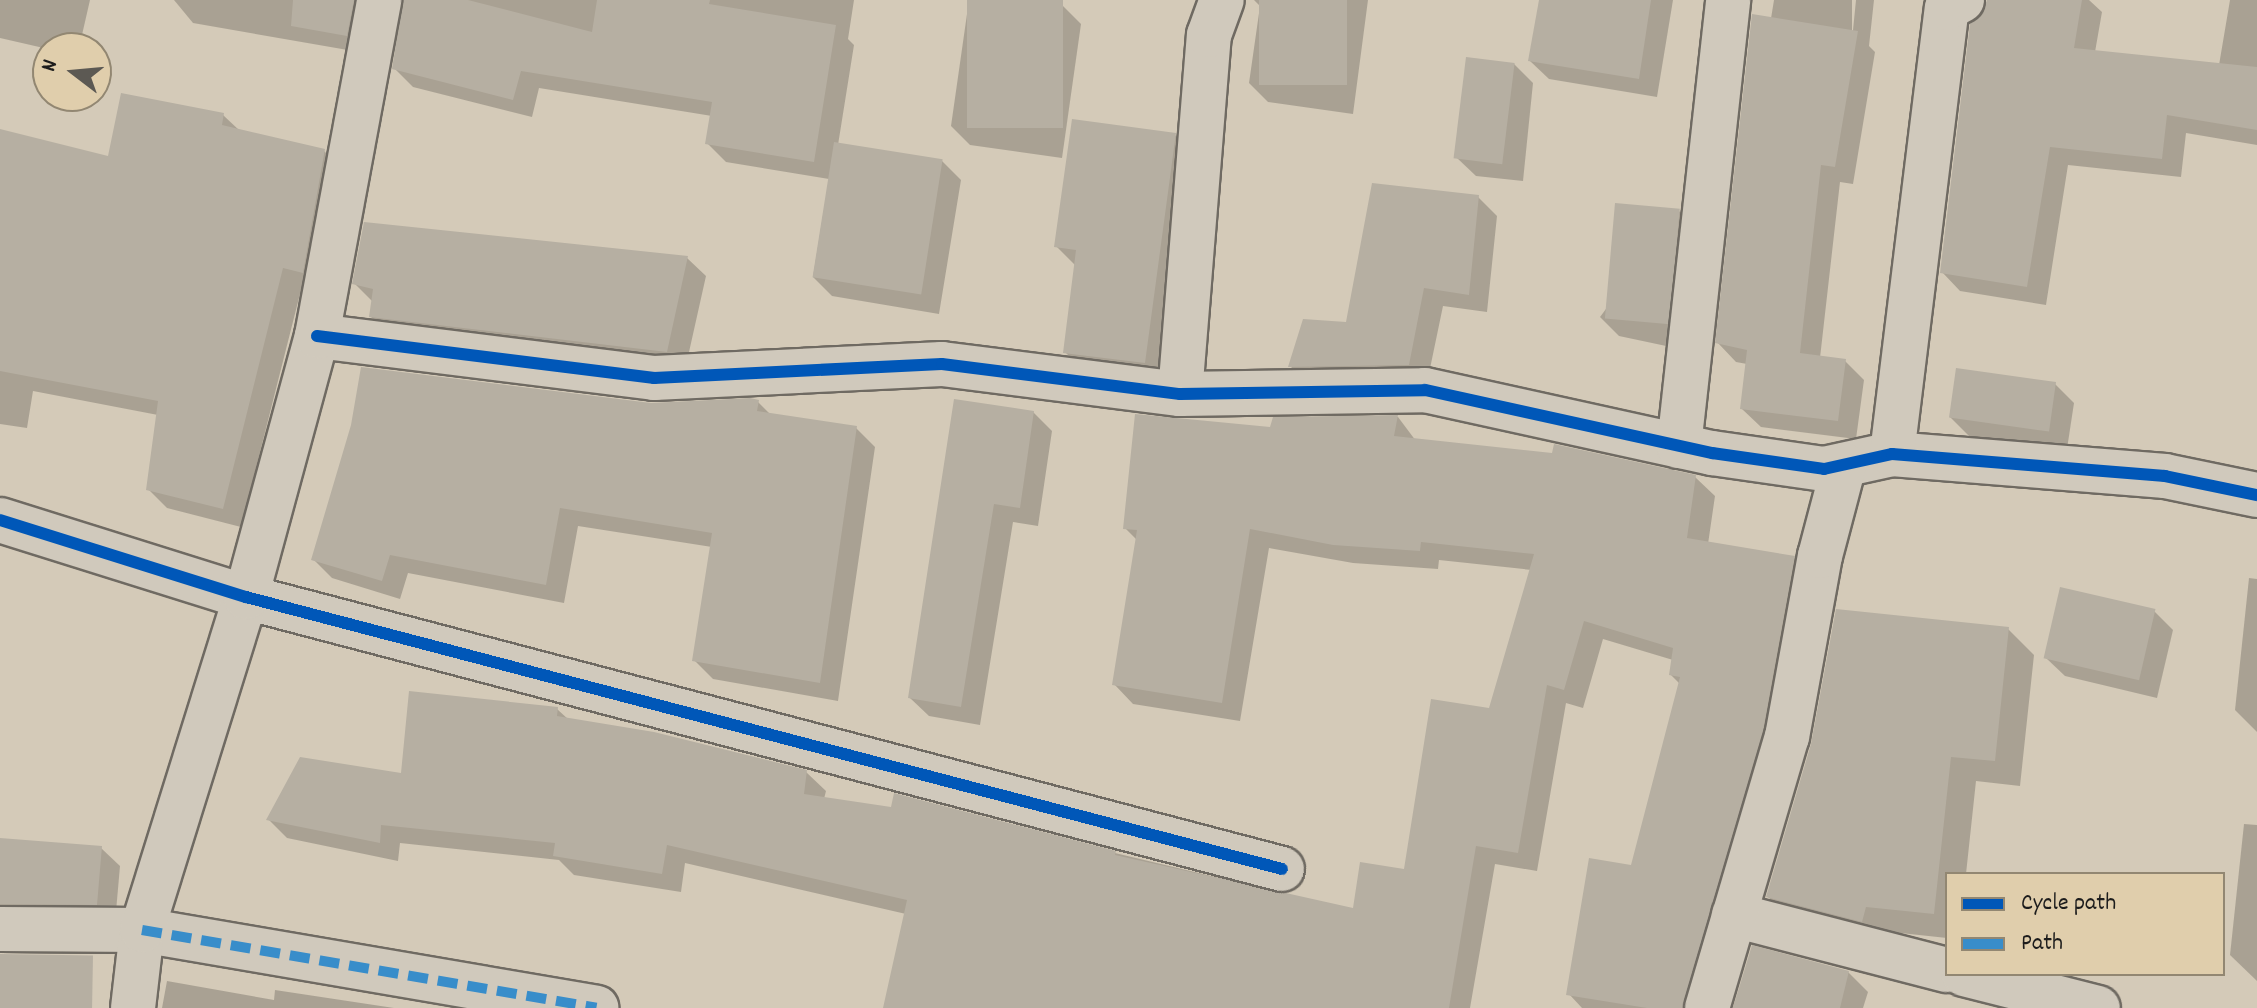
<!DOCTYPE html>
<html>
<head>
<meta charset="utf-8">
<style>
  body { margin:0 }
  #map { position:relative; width:2257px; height:1008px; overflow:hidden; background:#d4cab8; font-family:Dekko,sans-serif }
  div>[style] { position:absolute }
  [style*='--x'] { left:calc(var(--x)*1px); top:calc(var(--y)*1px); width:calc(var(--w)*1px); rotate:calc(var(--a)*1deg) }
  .shadow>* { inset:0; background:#0003 }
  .building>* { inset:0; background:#b6afa2; transform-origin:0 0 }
  .roads { filter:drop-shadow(2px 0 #6f6a62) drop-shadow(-2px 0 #6f6a62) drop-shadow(0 2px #6f6a62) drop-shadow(0 -2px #6f6a62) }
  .minor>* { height:44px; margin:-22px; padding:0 22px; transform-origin:22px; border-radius:22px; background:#d0c9bc }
  .quiet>* { height:10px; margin-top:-5px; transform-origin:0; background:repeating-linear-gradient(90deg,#388dca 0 20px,transparent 0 30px) }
  .cycleway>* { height:12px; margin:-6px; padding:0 6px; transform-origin:6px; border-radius:6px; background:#0057b8 }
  span { translate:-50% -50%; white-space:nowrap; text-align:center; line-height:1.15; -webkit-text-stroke:8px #e0ceac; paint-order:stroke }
  .legend { position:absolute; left:1945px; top:872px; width:280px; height:104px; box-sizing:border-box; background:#e0ceac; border:2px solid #928772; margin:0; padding:10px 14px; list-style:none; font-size:24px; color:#1c1c1c }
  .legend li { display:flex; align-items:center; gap:16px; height:40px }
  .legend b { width:40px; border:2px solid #928772 }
  .north { position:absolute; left:32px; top:32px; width:80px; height:80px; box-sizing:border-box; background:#e0ceac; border:2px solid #928772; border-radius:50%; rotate:286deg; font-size:22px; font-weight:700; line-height:32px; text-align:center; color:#1c1c1c }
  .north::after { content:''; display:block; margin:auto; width:28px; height:36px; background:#5c5953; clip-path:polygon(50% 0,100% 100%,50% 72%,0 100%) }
</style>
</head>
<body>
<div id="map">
  <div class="shadow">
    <div style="clip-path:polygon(0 0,90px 0,79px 48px,48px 49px,0 38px)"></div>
    <div style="clip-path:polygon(174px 0,386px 0,365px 53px,193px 23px)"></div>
    <div style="clip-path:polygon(404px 0,854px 0,848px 39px,854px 45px,838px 145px,942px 161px,961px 180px,939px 314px,832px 296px,813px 277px,829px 179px,726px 162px,707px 143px,712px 116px,539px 88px,532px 117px,413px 87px,394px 68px)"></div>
    <div style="clip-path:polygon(969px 0,1062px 5px,1081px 24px,1062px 158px,970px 145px,951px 126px)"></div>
    <div style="clip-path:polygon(1254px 0,1368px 0,1353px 114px,1268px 102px,1249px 83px,1260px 6px)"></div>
    <div style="clip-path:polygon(1541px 0,1673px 0,1657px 97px,1549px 79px,1530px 61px)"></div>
    <div style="clip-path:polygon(1774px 0,1852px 0,1852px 40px,1856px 0,1874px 0,1869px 46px,1875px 52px,1853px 184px,1840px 182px,1820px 358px,1845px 361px,1864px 380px,1856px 439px,1761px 427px,1742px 409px,1747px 364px,1736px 362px,1718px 343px)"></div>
    <div style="clip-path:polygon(1988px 0,2089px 0,2102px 12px,2095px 52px,2219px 65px,2230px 0,2257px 0,2257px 145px,2186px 133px,2181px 177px,2068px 165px,2046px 305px,1960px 291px,1942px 272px,1972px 25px)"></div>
    <div style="clip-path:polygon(1514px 64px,1533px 83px,1523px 181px,1476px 176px,1457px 158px)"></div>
    <div style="clip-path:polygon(223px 115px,240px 131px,324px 151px,343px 170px,322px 290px,302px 286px,241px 527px,167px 508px,148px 489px,158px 415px,33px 391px,27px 428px,0 424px,0 131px,110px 158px)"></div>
    <div style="clip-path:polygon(1175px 135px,1194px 154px,1163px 380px,1084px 371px,1065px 352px,1076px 266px,1056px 246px)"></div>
    <div style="clip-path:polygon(1478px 197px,1497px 216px,1487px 312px,1443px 306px,1427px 383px,1309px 385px,1291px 367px,1348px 324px)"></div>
    <div style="clip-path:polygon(1679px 211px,1698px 230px,1685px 350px,1619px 336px,1600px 317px)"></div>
    <div style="clip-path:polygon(687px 258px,706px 276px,685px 370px,390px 335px,371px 317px,373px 302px,354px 283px)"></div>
    <div style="clip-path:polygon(2055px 384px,2074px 403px,2067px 449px,1969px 436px,1950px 417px)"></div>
    <div style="clip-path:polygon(758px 402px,771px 415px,856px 428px,875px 447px,838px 701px,713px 679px,694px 660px,712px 547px,578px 526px,564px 603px,408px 573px,400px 599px,332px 578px,313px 559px,651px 405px)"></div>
    <div style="clip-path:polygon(1033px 412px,1052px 431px,1038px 526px,1013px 522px,980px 725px,929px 716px,910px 698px)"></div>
    <div style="clip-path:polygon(1398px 417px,1416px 441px,1695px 477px,1715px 496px,1708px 544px,1794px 557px,1813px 577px,1709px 1008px,1582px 1008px,1569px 994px,1632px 867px,1680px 684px,1671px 675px,1673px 660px,1603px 639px,1583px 708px,1566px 703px,1537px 871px,1495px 864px,1470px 1008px,885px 1008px,906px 914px,685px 863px,681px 892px,574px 875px,559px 860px,400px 843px,398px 861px,287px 838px,268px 819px,402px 775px,557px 709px,569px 720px,806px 772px,826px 791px,824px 799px,1115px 853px,1354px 910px,1405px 871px,1490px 711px,1532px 570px,1439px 560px,1438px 569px,1353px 563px,1269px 548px,1240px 721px,1133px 704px,1114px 684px,1137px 540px,1125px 528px,1272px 429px,1275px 419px)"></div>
    <div style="clip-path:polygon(2249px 578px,2257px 579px,2257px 732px,2235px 710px)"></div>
    <div style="clip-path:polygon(2154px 611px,2173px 630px,2157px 698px,2065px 676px,2046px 658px)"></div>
    <div style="clip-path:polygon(2008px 629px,2034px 655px,2020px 786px,1976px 781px,1966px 874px,1947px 874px,1947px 938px,1891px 932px,1887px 947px,1794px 922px,1768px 897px)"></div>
    <div style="clip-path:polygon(2244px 824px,2257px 825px,2257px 981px,2230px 955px)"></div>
    <div style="clip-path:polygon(0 840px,101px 848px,120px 866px,115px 923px,0 936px)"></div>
    <div style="clip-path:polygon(1753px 948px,1848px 972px,1868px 992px,1863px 1008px,1733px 1008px)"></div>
    <div style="clip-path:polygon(167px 981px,274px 1000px,275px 990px,394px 1008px,162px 1008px)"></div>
  </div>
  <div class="building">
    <div style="clip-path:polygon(293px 0,354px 0,347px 36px,291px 26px)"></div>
    <div style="clip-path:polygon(403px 0,468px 0,592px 32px,597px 0,710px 0,709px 4px,836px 25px,814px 162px,705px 144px,712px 102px,521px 71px,513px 100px,392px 69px)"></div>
    <div style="left:967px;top:0;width:96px;height:128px"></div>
    <div style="left:1259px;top:0;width:88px;height:85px"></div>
    <div style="clip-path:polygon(1539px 0,1651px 0,1639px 79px,1528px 61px)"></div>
    <div style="clip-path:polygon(1987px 0,2082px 0,2074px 48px,2257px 67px,2257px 130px,2167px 115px,2162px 159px,2050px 147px,2027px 287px,1940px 273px,1970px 24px,1983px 14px)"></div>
    <div style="clip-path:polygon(1752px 14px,1858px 31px,1835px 167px,1821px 165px,1800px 353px,1846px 359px,1838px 421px,1740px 409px,1747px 350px,1715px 343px)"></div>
    <div style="left:1466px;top:57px;width:49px;height:102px;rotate:7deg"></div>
    <div style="clip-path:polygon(121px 93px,224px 113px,222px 125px,325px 149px,303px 273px,283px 268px,223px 509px,146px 490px,158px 401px,0 371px,0 129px,108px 156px)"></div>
    <div style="clip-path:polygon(1072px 119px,1176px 133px,1145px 363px,1063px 353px,1076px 250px,1054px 247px)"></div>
    <div style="left:834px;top:142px;width:110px;height:137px;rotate:9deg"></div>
    <div style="clip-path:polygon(1372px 183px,1479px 195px,1469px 295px,1424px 288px,1409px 365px,1288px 367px,1303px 319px,1346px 322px)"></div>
    <div style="left:1615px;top:203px;width:65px;height:116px;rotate:5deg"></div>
    <div style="clip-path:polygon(364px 222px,688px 256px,667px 352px,369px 317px,373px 289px,352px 284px)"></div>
    <div style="clip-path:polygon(361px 367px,651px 403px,750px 398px,759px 400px,757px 411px,857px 426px,820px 683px,692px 661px,712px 533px,560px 508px,546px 585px,390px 555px,382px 581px,311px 560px,351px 425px)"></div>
    <div style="left:1956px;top:368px;width:101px;height:50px;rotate:8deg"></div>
    <div style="clip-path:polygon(954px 399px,1034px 411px,1020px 508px,994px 504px,961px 707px,908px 698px)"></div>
    <div style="clip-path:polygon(1135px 414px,1270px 427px,1273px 417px,1398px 415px,1394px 436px,1552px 453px,1554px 444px,1696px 475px,1687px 538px,1795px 556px,1763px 731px,1683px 1008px,1647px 1008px,1566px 995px,1589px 858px,1631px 865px,1680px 677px,1669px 675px,1673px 648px,1584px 621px,1564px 690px,1547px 685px,1518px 853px,1476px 846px,1449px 1008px,883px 1008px,907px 900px,667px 845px,662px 874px,553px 856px,555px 843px,381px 825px,380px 843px,266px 820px,300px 757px,401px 773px,409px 691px,558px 707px,557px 716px,654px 732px,807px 770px,804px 794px,891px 807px,894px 793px,1116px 851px,1115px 855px,1353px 908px,1360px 862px,1404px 869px,1431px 699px,1489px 708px,1534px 554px,1421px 542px,1420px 551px,1333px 545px,1250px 529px,1222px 703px,1112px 685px,1137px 530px,1123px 529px)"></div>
    <div style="left:2060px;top:587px;width:98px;height:73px;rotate:13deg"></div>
    <div style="clip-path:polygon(1836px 609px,2009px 627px,1995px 761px,1951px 757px,1934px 914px,1866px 907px,1862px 922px,1766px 897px,1811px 744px)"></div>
    <div style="clip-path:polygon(0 838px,102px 846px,97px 905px,0 904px)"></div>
    <div style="clip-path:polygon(1752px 945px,1849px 971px,1840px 1008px,1733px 1008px)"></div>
    <div style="left:0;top:954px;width:93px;height:54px;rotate:1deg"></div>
  </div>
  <div class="roads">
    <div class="minor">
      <div style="--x:317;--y:336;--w:340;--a:7.1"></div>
      <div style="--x:654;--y:378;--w:288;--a:-2.8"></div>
      <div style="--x:942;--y:364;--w:240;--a:7.2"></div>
      <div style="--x:1180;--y:394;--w:245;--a:-0.9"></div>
      <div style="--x:1425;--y:390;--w:294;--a:12.4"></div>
      <div style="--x:1712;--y:453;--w:113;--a:8.1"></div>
      <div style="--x:1824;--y:469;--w:70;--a:-12.4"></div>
      <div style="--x:1892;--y:454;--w:274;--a:4.6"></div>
      <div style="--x:2165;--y:476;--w:94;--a:11.7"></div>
      <div style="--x:1180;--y:394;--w:360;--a:-85.4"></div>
      <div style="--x:1209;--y:35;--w:37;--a:-70"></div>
      <div style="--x:1679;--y:446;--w:449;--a:-83.7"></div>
      <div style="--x:1892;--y:454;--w:449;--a:-83"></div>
      <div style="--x:1947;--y:8;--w:17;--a:-28"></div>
      <div style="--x:0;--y:520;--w:258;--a:17.4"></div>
      <div style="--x:246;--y:597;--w:1071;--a:14.71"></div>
      <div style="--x:1734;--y:915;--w:220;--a:14.5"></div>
      <div style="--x:0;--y:929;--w:142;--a:0.4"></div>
      <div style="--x:142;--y:930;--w:461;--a:9.7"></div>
      <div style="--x:1964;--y:974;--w:138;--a:14.2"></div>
      <div style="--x:133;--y:1008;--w:79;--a:-83.4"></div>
      <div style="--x:142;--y:930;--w:349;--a:-72.7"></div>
      <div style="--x:246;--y:597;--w:270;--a:-74.8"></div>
      <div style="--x:317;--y:336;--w:342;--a:-79.5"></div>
      <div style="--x:1707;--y:1008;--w:283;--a:-73.6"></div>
      <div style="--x:1787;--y:737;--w:184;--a:-79.7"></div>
      <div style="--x:1820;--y:556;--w:94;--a:-75.2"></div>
    </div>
  </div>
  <div class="quiet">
    <div style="--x:142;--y:930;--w:461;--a:9.7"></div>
  </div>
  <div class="cycleway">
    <div style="--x:317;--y:336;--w:340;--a:7.1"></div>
    <div style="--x:654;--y:378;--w:288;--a:-2.8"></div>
    <div style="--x:942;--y:364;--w:240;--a:7.2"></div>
    <div style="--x:1180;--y:394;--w:245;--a:-0.9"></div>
    <div style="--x:1425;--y:390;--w:294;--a:12.4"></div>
    <div style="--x:1712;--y:453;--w:113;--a:8.1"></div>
    <div style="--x:1824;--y:469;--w:70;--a:-12.4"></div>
    <div style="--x:1892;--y:454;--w:274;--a:4.6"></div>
    <div style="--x:2165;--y:476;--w:94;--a:11.7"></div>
    <div style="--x:0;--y:520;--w:258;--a:17.4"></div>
    <div style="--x:246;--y:597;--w:1071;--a:14.71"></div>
  </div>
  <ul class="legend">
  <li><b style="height:10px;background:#0057b8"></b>Cycle path</li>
  <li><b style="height:10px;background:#388dca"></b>Path</li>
  </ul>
  <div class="north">N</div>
</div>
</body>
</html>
